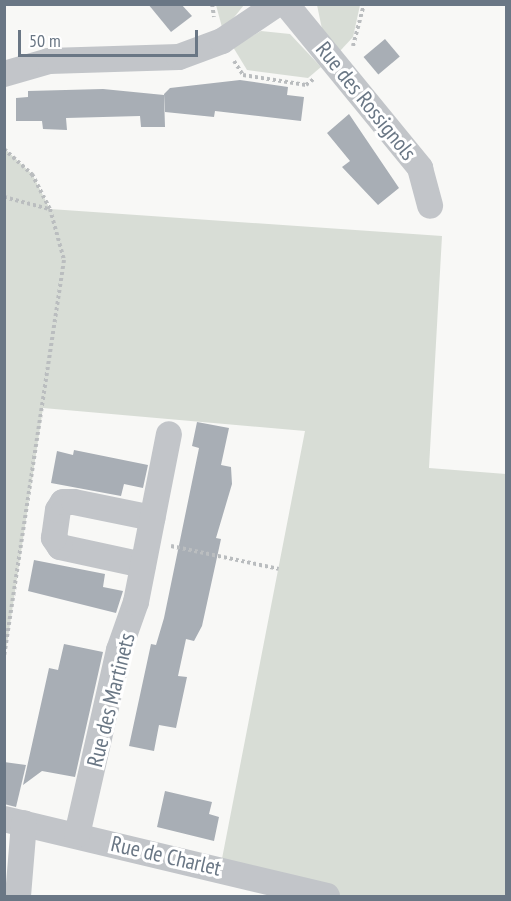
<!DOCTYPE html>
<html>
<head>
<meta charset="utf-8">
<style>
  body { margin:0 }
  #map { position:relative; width:511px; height:901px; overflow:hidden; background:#f8f8f6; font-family:"PT Sans Narrow",sans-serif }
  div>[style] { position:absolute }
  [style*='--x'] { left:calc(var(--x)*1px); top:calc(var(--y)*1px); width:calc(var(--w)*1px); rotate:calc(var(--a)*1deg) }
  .green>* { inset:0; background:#d8ddd6 }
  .building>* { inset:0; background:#a8aeb5; transform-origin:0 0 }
  .path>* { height:4px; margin-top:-2px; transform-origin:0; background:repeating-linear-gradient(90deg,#babdbf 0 3px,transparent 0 6px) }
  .street>* { height:26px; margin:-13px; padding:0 13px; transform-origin:13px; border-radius:13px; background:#c2c5c9 }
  span { translate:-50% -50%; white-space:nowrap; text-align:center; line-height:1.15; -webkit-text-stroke:6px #fff; paint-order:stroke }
  .street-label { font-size:22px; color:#6a7785 }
  .frame { position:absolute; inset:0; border:6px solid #6a7785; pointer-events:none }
  .scale { position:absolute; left:18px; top:30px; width:180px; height:27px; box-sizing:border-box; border:3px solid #6a7785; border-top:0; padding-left:8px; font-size:18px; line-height:21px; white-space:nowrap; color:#6a7785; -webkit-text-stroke:4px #fff; paint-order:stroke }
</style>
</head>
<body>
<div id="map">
  <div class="green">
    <div style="clip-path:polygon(216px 5px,244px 5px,223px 31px)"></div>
    <div style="clip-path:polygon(317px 5px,360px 5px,353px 37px,340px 51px,322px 29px)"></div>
    <div style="clip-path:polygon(261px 31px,290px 34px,321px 67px,308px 78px,247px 70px,233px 47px)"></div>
    <div style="clip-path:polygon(5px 149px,32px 174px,50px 209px,442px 236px,429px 468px,506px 474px,506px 896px,327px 896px,220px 869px,305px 431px,43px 408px,5px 657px)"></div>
  </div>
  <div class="building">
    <div style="clip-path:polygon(148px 4px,181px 4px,192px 16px,171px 32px)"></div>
    <div style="left:385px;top:39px;width:23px;height:28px;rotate:50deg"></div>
    <div style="clip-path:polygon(240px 80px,288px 87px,287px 95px,304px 97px,301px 121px,215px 111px,214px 117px,165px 112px,164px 94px,170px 88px)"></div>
    <div style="clip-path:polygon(103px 89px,164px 95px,165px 127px,141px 127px,140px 116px,66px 118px,67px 130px,43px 129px,42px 121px,16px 121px,16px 98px,28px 97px,28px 91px)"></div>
    <div style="clip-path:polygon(349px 114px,399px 188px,378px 205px,342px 167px,350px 161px,327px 133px)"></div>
    <div style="clip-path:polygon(197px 422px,229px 428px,221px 465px,231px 467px,232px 484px,216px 538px,221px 539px,202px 626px,194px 641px,186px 639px,178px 676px,187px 677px,176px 728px,159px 725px,154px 751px,129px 746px,151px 644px,156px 645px,164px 618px,199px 448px,192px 446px)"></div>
    <div style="clip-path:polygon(74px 450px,148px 465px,143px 488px,124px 484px,121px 496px,51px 483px,57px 451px,73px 455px)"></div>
    <div style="clip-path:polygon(34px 560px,105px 574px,103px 587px,123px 591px,116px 613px,28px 591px)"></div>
    <div style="clip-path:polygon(64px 644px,103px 652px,75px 777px,42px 771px,23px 785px,49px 668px,58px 670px)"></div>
    <div style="clip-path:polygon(4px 762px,26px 765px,16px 807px,4px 804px)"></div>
    <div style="clip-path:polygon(165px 791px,212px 802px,209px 814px,219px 817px,214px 841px,157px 827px)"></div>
  </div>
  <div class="path">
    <div style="--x:212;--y:4;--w:13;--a:81"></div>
    <div style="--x:353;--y:46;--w:43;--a:-75.3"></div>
    <div style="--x:234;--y:61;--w:17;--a:57"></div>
    <div style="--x:243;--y:75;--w:64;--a:9"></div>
    <div style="--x:306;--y:85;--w:11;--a:-38"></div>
    <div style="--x:4;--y:149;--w:38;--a:42"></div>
    <div style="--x:32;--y:174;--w:39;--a:63"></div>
    <div style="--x:50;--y:209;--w:53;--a:74.6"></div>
    <div style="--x:64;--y:260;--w:402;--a:98.6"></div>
    <div style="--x:4;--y:197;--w:47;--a:14.9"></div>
    <div style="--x:171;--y:546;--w:110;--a:12"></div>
  </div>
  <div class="street">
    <div style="--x:286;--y:4;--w:212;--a:50.7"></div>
    <div style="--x:420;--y:168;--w:39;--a:75"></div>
    <div style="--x:4;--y:74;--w:47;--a:-16.1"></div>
    <div style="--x:49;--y:61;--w:130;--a:-1.8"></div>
    <div style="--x:179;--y:57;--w:46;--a:-20.4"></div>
    <div style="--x:222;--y:41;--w:66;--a:-33.9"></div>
    <div style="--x:143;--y:565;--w:85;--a:-167.8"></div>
    <div style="--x:60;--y:547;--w:11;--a:-124"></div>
    <div style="--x:54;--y:538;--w:28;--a:-82"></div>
    <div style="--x:58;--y:510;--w:9;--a:-58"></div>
    <div style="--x:63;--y:502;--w:11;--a:0"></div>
    <div style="--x:74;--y:502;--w:80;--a:11.6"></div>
    <div style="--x:4;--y:819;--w:332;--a:13.4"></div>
    <div style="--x:77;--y:835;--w:190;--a:-77.2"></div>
    <div style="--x:119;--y:650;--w:51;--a:-70.5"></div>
    <div style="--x:136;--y:602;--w:171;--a:-78.9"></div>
    <div style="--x:18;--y:896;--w:73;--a:-85.3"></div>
  </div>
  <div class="street-label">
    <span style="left:366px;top:101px;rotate:51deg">Rue des Rossignols</span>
    <span style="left:111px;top:700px;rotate:-76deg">Rue des Martinets</span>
    <span style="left:166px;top:856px;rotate:13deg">Rue de Charlet</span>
  </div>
  <div class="frame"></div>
  <div class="scale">50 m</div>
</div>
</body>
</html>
